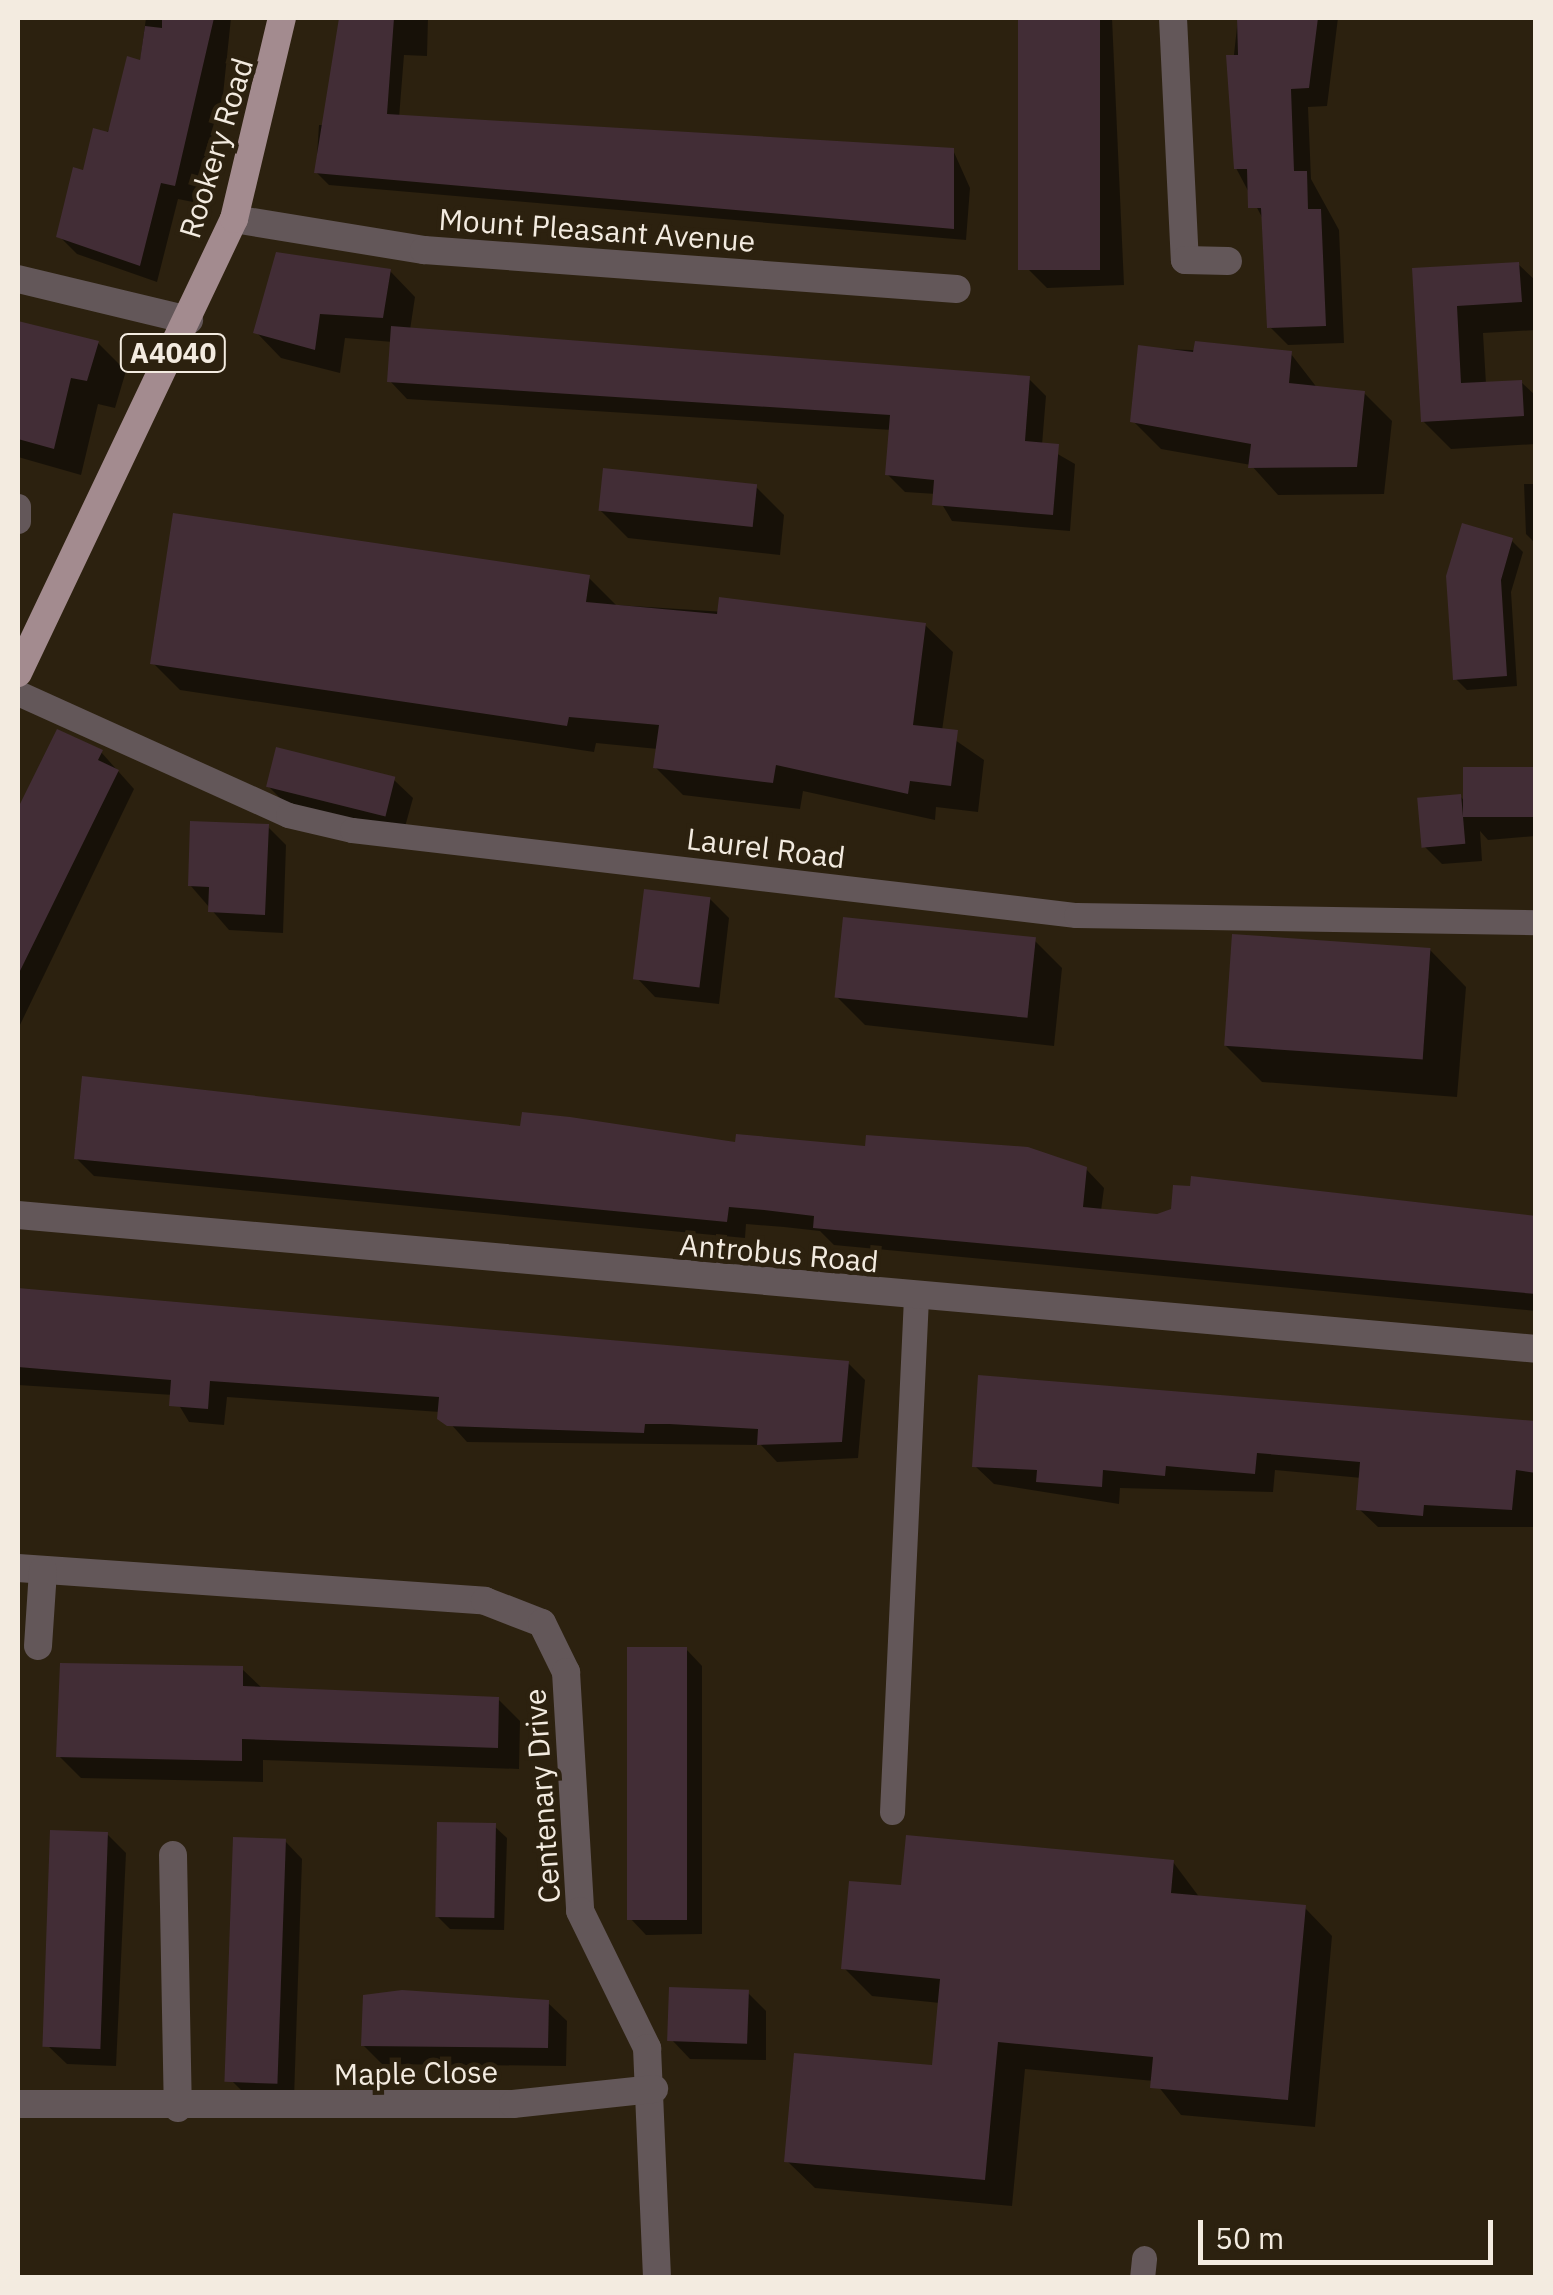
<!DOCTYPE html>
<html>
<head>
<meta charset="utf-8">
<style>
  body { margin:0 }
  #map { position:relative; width:1553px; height:2295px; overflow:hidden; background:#2c210f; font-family:"IBM Plex Sans",sans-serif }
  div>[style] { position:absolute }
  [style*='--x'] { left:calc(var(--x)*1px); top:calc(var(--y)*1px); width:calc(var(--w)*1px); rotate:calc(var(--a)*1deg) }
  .shadow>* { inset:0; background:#0007 }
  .building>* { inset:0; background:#422d36; transform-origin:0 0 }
  .service>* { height:25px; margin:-12.5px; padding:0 12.5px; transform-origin:12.5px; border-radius:12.5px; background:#635759 }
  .minor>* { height:28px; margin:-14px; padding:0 14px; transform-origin:14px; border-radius:14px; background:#635759 }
  .primary>* { height:28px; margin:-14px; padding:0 14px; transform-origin:14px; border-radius:14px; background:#a38b8f }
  span { translate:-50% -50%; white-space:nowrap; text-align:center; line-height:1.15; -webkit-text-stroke:9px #2c210f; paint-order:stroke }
  .shield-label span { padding:2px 8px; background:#2c210f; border:2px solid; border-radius:8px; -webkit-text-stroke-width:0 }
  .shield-label { font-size:28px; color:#f3ebe0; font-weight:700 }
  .street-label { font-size:30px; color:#f3ebe0 }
  .frame { position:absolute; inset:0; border:20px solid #f3ebe0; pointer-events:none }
  .scale { position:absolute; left:1198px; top:2220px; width:295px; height:45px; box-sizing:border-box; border:5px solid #f3ebe0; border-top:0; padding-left:12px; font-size:30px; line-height:35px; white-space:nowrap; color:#f3ebe0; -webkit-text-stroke:8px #2c210f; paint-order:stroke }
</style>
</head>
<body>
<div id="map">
  <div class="shadow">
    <div style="clip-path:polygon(146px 18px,231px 18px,223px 95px,193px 202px,178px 199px,157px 282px,77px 254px,59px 236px,140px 62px)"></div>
    <div style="clip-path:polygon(340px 18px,428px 18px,427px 56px,404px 55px,399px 118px,953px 150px,970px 188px,966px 240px,329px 185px,316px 172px,319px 125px,329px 125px)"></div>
    <div style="clip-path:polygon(1021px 18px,1112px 18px,1124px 285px,1047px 288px,1028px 269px)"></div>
    <div style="clip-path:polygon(1238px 18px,1338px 18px,1327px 106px,1308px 107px,1311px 179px,1339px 230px,1344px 343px,1288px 345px,1269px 326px,1264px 221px,1236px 168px,1230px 91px)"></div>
    <div style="clip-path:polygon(1518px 264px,1536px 281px,1536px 330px,1483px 333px,1486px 384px,1521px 382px,1536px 396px,1536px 444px,1451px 449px,1423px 421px,1415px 270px)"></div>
    <div style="clip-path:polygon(390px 271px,415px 297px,410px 330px,1029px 379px,1046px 396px,1042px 445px,1075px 464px,1070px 531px,952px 521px,936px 494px,905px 492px,888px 475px,892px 430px,407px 399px,390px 381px,393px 342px,345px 338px,340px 373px,281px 358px,256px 332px)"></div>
    <div style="clip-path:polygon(18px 324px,98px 343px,126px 371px,115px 408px,98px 404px,81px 475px,18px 457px)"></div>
    <div style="clip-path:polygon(1140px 348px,1291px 354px,1318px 389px,1364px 393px,1392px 421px,1384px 494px,1278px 495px,1251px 465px,1161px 449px,1133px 421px)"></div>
    <div style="clip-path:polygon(1524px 484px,1536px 484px,1536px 544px,1526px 534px)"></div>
    <div style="clip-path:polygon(756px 487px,784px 515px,780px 555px,628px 538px,600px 510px)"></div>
    <div style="clip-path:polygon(1512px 541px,1523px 552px,1511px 592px,1517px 686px,1467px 690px,1456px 679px)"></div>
    <div style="clip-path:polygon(589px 578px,616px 605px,925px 625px,953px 652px,942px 731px,984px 760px,978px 812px,936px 807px,935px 820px,803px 791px,800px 809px,683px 795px,655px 767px,658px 749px,596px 743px,594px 752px,180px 690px,153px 663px)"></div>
    <div style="clip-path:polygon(59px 732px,101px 752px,134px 789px,18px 1029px,18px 815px)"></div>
    <div style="clip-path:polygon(1536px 770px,1536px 836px,1488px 840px,1480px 831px,1482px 861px,1442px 864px,1423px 845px,1460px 796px,1468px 805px)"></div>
    <div style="clip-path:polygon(394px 780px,413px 798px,403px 834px,287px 805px,269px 787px)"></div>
    <div style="clip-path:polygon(268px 827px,286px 845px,283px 933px,229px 930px,190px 885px)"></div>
    <div style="clip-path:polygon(710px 899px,729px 918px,719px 1004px,655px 997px,637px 978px)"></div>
    <div style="clip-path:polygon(1034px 940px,1062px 968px,1054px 1046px,865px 1025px,837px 997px)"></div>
    <div style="clip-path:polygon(1430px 950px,1466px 987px,1457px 1097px,1262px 1082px,1225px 1045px)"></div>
    <div style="clip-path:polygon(523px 1128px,1086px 1169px,1104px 1188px,1101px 1211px,1157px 1217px,1536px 1216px,1536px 1311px,834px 1245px,820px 1231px,784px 1227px,746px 1224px,745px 1238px,94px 1176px,76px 1158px)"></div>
    <div style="clip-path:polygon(18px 1292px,848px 1363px,865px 1380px,858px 1458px,777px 1462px,761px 1445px,467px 1442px,440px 1412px,227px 1397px,224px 1425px,189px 1422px,173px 1395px,18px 1385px)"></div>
    <div style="clip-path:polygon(1536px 1427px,1536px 1527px,1378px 1527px,1359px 1509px,1362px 1478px,1275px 1470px,1273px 1492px,1120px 1488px,1119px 1504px,994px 1484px,975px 1466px)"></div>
    <div style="clip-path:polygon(686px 1649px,702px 1666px,702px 1934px,646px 1935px,630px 1918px)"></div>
    <div style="clip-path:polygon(242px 1669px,263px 1689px,498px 1699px,520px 1721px,519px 1769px,263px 1760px,263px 1782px,81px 1778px,59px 1756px)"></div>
    <div style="clip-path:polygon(494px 1826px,507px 1838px,504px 1930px,450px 1929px,437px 1916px)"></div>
    <div style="clip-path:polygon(107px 1834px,126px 1853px,116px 2066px,67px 2064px,48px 2046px)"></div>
    <div style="clip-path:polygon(285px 1841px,302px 1859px,294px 2099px,249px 2098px,232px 2081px)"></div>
    <div style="clip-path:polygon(1173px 1862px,1200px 1898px,1305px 1908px,1332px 1936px,1315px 2127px,1181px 2115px,1154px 2081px,1025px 2069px,1012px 2206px,815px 2188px,787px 2161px,934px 2068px,940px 2003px,872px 1996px,844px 1968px,904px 1888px)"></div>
    <div style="clip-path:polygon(747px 1992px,766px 2011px,766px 2060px,690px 2059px,672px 2040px)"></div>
    <div style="clip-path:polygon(548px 2003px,567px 2021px,566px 2066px,382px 2064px,363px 2045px)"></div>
  </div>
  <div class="building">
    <div style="clip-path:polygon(162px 18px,214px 18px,175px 186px,161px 183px,140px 266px,56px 237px,73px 167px,83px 170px,93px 128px,108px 132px,127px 56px,140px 60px,145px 26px,162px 28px)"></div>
    <div style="clip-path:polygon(339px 18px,394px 18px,387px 114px,954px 148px,954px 229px,314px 173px)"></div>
    <div style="left:1018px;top:18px;width:82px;height:252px"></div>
    <div style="clip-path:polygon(1237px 18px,1318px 18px,1309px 88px,1291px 89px,1294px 171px,1307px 171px,1308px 209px,1321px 209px,1326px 326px,1267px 328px,1261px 208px,1248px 208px,1247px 169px,1234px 169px,1226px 55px,1238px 55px)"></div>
    <div style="clip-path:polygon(276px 252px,391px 269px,383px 318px,320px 314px,315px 350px,253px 333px)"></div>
    <div style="clip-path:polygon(1519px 262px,1522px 302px,1457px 306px,1461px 383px,1522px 380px,1524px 416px,1421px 422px,1412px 268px)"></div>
    <div style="clip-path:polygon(18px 321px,99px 341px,87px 381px,71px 378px,54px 449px,18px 439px)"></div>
    <div style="clip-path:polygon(391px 326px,1030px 376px,1025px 441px,1059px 444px,1053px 515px,932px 505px,934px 480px,885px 475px,890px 415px,387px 382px)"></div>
    <div style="clip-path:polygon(1195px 341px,1292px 351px,1289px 383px,1365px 391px,1357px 467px,1248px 468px,1251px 444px,1130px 422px,1138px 345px,1193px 352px)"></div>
    <div style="left:603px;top:468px;width:155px;height:43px;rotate:6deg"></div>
    <div style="clip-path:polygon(173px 513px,590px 575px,586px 602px,717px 614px,719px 597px,926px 623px,913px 725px,958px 730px,951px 786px,910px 781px,908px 794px,776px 765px,773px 783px,653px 768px,659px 725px,569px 717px,567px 726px,150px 664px)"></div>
    <div style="clip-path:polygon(1462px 523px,1513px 538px,1501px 580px,1507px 676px,1453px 680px,1446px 576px)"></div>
    <div style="clip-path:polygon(57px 729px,103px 750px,98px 760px,119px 770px,18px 975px,18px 808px)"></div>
    <div style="left:276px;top:747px;width:123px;height:41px;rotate:14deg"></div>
    <div style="left:1536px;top:767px;width:50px;height:73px;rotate:90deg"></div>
    <div style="left:1461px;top:794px;width:50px;height:44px;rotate:85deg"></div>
    <div style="clip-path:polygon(190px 821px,269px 824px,265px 915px,208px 912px,209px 887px,188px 886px)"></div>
    <div style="left:644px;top:889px;width:67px;height:91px;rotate:7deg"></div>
    <div style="left:843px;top:917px;width:194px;height:81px;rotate:6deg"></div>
    <div style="left:1232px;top:934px;width:199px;height:112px;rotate:4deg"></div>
    <div style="clip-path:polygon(82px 1076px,520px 1126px,522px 1112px,570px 1117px,735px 1142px,736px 1134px,865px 1146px,866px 1135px,1028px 1147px,1087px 1167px,1083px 1207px,1157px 1214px,1171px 1209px,1173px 1185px,1190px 1186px,1191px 1176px,1536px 1216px,1536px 1294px,813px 1228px,814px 1216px,764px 1210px,729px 1207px,727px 1222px,74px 1159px)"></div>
    <div style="clip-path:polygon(18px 1288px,849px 1361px,842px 1442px,757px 1445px,758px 1429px,669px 1424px,645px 1424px,644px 1433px,447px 1426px,437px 1419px,439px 1397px,210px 1381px,208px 1409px,169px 1406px,171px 1380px,18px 1367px)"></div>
    <div style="clip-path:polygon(978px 1375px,1536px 1421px,1536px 1473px,1516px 1470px,1512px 1510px,1424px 1505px,1423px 1516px,1356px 1510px,1360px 1462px,1257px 1453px,1255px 1474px,1166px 1466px,1165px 1476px,1103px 1470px,1102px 1487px,1036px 1482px,1037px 1470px,972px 1467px)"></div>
    <div style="left:627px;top:1647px;width:60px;height:273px"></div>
    <div style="clip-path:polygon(60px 1663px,243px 1666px,243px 1686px,499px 1697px,498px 1748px,242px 1739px,242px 1761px,56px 1757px)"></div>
    <div style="left:437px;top:1822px;width:59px;height:95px;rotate:1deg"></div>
    <div style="left:50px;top:1830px;width:58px;height:217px;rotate:2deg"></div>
    <div style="clip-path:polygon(906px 1835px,1174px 1860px,1171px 1893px,1306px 1905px,1288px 2100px,1150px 2088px,1153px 2057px,998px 2042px,985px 2180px,784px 2162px,794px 2053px,932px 2065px,940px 1979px,841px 1969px,849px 1881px,901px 1885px)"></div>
    <div style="left:233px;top:1837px;width:53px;height:245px;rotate:2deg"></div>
    <div style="left:669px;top:1987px;width:80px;height:54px;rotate:2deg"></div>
    <div style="clip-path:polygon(402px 1990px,549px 2000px,548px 2048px,361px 2046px,363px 1995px)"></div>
  </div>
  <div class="service">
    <div style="--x:18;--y:506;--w:15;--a:90"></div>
    <div style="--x:18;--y:693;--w:296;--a:24.3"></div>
    <div style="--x:288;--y:815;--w:66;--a:13.2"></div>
    <div style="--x:352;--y:830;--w:729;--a:6.7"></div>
    <div style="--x:1076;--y:915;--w:460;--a:0.9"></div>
    <div style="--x:892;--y:1812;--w:515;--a:-87.33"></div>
    <div style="--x:1142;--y:2278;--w:20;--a:-84"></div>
  </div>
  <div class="minor">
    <div style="--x:1173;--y:18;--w:242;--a:87.2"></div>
    <div style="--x:1185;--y:260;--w:43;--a:1.3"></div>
    <div style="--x:234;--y:219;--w:193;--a:9.3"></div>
    <div style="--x:424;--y:250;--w:534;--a:4.18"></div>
    <div style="--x:18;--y:279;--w:176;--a:13.5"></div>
    <div style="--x:18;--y:1215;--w:1524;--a:5.04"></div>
    <div style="--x:18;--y:1568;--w:468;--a:4"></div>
    <div style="--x:485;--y:1601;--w:61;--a:21.1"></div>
    <div style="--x:542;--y:1623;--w:55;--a:63.9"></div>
    <div style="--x:566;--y:1672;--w:239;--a:86.6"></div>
    <div style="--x:580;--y:1911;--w:153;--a:63.9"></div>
    <div style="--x:647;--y:2048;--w:230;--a:87.5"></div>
    <div style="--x:38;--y:1646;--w:76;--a:-86.2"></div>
    <div style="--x:173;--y:1855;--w:253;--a:88.9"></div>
    <div style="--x:18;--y:2104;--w:495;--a:0"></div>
    <div style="--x:513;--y:2104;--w:142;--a:-6.1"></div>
  </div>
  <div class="primary">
    <div style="--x:18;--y:673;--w:503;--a:-64.56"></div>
    <div style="--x:234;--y:219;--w:207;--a:-76.6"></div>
  </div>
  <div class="shield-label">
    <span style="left:173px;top:353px">A4040</span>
  </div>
  <div class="street-label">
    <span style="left:216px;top:148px;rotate:-73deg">Rookery Road</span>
    <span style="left:597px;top:230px;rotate:4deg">Mount Pleasant Avenue</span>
    <span style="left:766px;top:848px;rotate:7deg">Laurel Road</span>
    <span style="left:779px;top:1253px;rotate:5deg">Antrobus Road</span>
    <span style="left:542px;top:1796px;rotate:-94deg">Centenary Drive</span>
    <span style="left:416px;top:2073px;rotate:-1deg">Maple Close</span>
  </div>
  <div class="frame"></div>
  <div class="scale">50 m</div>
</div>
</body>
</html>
